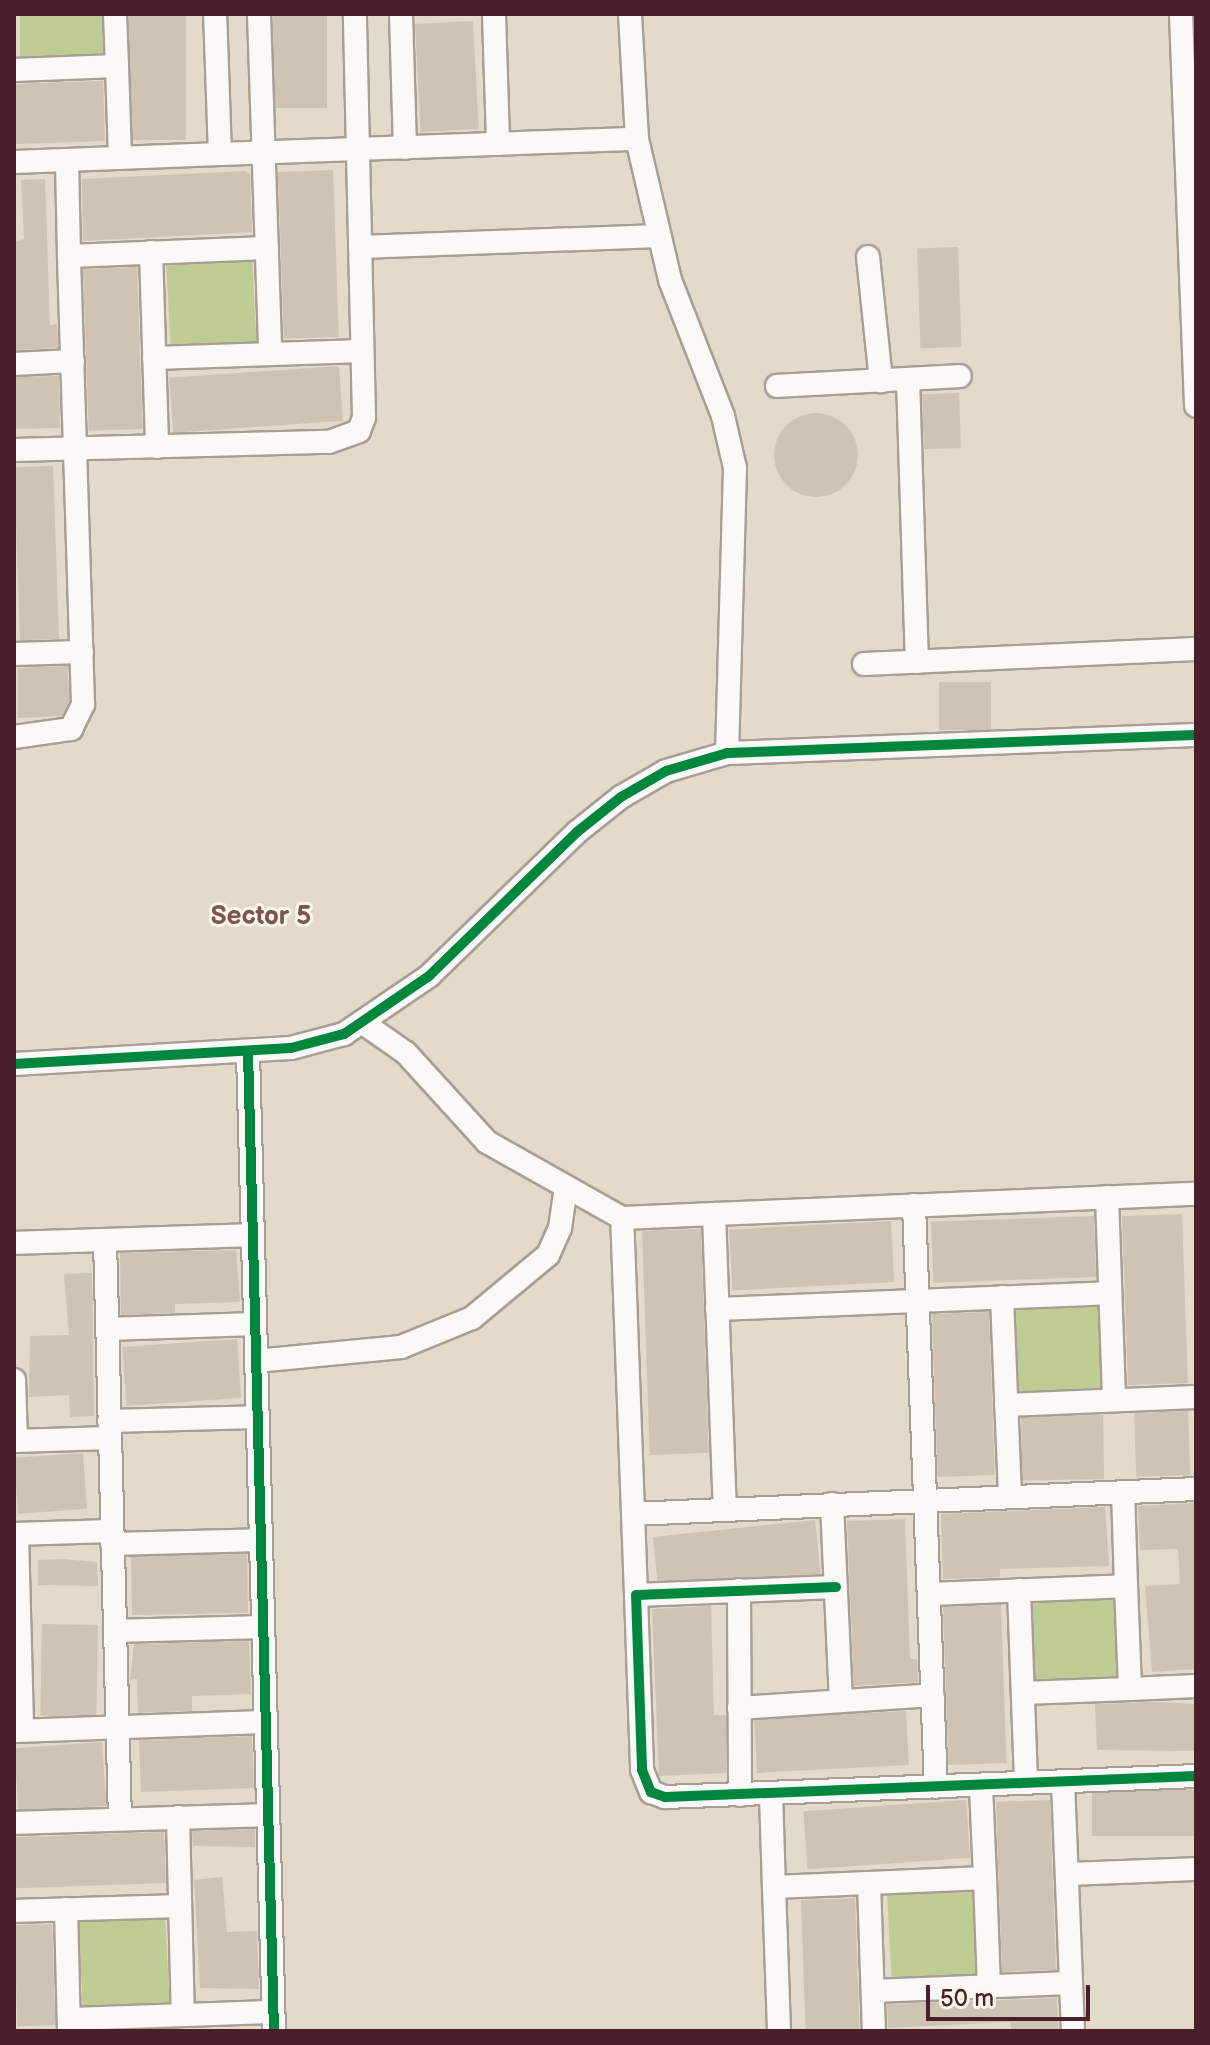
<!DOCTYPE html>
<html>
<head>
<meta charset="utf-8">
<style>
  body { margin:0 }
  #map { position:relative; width:1210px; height:2045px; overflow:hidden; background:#e4dac9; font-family:"Balsamiq Sans",sans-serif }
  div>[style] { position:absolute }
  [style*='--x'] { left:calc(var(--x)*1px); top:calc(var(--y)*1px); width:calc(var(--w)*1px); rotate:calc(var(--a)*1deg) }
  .green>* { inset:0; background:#bfcc94; transform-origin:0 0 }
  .building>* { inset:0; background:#cfc3b4; transform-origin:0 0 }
  .round { border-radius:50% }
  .roads { filter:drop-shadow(2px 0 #a99e95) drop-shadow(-2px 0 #a99e95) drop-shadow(0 2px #a99e95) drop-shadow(0 -2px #a99e95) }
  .minor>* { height:22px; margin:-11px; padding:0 11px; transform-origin:11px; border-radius:11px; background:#fbf9f7 }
  .cycleway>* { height:10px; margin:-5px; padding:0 5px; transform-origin:5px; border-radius:5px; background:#00873e }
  span { translate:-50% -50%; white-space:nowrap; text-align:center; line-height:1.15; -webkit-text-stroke:6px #fbf7ec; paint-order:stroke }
  .neighbourhood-label { font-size:26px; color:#7d544e; font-weight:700 }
  .frame { position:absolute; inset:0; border:16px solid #4a1f2b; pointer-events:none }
  .scale { position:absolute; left:926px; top:1985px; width:164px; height:36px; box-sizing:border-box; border:4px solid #4a1f2b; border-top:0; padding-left:10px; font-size:24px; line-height:28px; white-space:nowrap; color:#4a1f2b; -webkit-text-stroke:6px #fbf7ec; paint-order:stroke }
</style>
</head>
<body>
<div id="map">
  <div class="green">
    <div style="left:20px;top:14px;width:87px;height:48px"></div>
    <div style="left:252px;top:257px;width:87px;height:86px;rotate:87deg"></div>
    <div style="left:1098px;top:1306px;width:86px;height:86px;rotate:87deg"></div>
    <div style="left:1117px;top:1594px;width:87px;height:87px;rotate:87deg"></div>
    <div style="left:974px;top:1890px;width:87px;height:87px;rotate:87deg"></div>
    <div style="left:165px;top:1915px;width:87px;height:87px;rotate:87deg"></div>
  </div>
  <div class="building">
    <div style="left:129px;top:14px;width:57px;height:126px"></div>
    <div style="left:273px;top:14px;width:54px;height:94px"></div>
    <div style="left:473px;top:21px;width:108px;height:58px;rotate:87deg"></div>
    <div style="left:103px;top:81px;width:60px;height:89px;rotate:88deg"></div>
    <div style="left:333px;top:170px;width:167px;height:55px;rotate:88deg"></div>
    <div style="clip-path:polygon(245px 171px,250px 174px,252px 232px,83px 241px,82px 179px)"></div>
    <div style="clip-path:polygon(45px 179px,50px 325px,57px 324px,58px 348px,14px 350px,14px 242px,24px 239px,21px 180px)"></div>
    <div style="left:958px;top:247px;width:100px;height:41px;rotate:88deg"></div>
    <div style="left:137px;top:267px;width:162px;height:54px;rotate:88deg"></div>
    <div style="left:339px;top:366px;width:55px;height:170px;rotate:86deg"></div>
    <div style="left:59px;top:376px;width:52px;height:45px;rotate:89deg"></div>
    <div style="left:959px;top:393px;width:55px;height:37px;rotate:88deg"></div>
    <div class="round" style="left:774px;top:413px;width:84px;height:84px"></div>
    <div style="left:53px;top:466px;width:173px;height:39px;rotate:88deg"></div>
    <div style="clip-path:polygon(68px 666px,69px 701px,62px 716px,18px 718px,18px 668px)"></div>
    <div style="left:939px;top:682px;width:52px;height:48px"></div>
    <div style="left:1182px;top:1214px;width:169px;height:60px;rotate:88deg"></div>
    <div style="left:1094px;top:1216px;width:61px;height:163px;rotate:88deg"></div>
    <div style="left:891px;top:1221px;width:61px;height:162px;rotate:87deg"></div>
    <div style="left:701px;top:1229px;width:224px;height:59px;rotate:88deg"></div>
    <div style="clip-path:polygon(236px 1250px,240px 1302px,175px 1304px,175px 1313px,121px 1315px,120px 1253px)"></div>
    <div style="clip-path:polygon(92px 1273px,94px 1416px,70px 1417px,69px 1395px,29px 1397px,30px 1336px,69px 1335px,64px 1274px)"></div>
    <div style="left:989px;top:1312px;width:163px;height:57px;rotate:88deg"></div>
    <div style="left:237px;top:1339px;width:59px;height:115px;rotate:86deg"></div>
    <div style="left:1188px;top:1411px;width:64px;height:54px;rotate:88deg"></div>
    <div style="left:1103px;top:1415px;width:64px;height:82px;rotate:89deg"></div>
    <div style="left:83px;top:1453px;width:56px;height:69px;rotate:86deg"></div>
    <div style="clip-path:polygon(1196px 1503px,1196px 1669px,1152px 1672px,1145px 1586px,1180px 1584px,1178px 1549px,1140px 1550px,1138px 1506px)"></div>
    <div style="clip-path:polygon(1105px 1507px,1109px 1566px,1000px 1569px,1000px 1577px,943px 1579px,941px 1514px)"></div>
    <div style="clip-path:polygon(905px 1519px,910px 1659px,917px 1659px,918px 1682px,854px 1686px,847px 1521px)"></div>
    <div style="left:815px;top:1520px;width:54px;height:163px;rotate:84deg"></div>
    <div style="left:247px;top:1554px;width:59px;height:116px;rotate:89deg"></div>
    <div style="clip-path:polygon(62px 1559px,97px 1562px,98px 1586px,38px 1585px,38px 1560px)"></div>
    <div style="left:1001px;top:1605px;width:158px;height:58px;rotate:88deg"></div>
    <div style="clip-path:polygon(711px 1606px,714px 1715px,726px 1715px,726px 1773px,659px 1776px,652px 1609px)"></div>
    <div style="left:42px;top:1624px;width:56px;height:92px;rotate:1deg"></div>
    <div style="clip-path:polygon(249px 1641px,251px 1694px,192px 1696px,192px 1711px,138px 1713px,137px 1679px,130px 1680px,134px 1644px)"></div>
    <div style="clip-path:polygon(1154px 1702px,1196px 1704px,1196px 1751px,1097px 1750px,1095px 1704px)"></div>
    <div style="left:906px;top:1711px;width:54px;height:152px;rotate:87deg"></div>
    <div style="left:252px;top:1736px;width:52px;height:113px;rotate:88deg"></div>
    <div style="left:102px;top:1742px;width:64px;height:88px;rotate:86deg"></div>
    <div style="left:1196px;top:1790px;width:46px;height:104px;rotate:90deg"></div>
    <div style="left:966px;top:1800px;width:58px;height:163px;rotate:86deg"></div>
    <div style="left:1050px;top:1800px;width:170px;height:54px;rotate:88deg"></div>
    <div style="clip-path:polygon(255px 1829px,255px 1847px,193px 1846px,192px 1831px)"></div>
    <div style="left:164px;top:1832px;width:51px;height:150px;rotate:88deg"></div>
    <div style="clip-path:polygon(222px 1877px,227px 1932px,257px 1931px,259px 1989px,200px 1988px,194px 1880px)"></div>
    <div style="left:855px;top:1898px;width:133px;height:54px;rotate:88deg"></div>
    <div style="left:52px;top:1924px;width:101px;height:38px;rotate:88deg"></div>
    <div style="clip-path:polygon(1057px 1998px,1058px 2031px,1012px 2031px,1010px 2022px,888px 2028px,887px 2004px)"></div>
  </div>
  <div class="roads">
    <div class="minor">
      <div style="--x:259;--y:14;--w:340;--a:88.1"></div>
      <div style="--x:401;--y:14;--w:134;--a:88.3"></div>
      <div style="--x:494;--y:14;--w:130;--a:88.2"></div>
      <div style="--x:630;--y:14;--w:125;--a:86.8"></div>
      <div style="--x:637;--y:139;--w:145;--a:76.8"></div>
      <div style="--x:670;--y:280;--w:146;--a:68.7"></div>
      <div style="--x:723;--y:416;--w:53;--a:77"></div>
      <div style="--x:735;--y:468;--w:285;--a:91.6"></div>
      <div style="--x:1181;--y:14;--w:392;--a:87.8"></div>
      <div style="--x:117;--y:66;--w:92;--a:88.1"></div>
      <div style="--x:14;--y:70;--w:103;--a:-2.2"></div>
      <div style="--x:117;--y:66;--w:52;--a:-92.2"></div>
      <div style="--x:220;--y:154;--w:417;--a:-2.1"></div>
      <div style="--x:67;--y:160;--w:96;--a:88.8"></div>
      <div style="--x:69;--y:256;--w:198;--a:-2.3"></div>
      <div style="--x:14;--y:162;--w:206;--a:-2.2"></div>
      <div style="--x:220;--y:154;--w:140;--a:-92"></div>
      <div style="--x:360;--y:247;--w:299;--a:-2.1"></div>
      <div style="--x:151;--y:252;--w:195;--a:88.2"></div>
      <div style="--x:868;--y:257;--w:125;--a:84"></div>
      <div style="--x:154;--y:358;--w:208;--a:-1.9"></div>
      <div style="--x:14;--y:364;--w:59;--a:-2.9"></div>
      <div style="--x:908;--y:379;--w:283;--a:88.2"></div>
      <div style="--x:777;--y:386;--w:183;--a:-3.1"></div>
      <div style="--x:14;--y:450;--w:315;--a:-1.5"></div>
      <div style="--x:329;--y:442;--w:32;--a:-20"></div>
      <div style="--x:359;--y:431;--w:15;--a:-70"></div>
      <div style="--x:364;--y:417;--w:403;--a:-91.3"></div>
      <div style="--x:14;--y:654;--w:68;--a:-1.7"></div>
      <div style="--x:864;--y:664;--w:332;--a:-2.6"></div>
      <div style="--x:14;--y:737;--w:58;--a:-8"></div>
      <div style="--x:71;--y:729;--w:28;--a:-64"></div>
      <div style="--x:83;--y:704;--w:448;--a:-91.8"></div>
      <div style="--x:363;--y:1023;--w:52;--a:34.9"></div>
      <div style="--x:406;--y:1053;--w:120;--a:47.7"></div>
      <div style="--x:487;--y:1142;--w:155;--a:29.4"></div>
      <div style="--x:248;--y:1052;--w:979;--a:88.48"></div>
      <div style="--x:14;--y:1064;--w:277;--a:-3.3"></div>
      <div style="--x:291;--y:1048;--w:55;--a:-14.8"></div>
      <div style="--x:344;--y:1034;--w:103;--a:-34.3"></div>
      <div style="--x:429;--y:976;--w:206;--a:-44.2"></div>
      <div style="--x:577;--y:832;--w:56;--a:-38.5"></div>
      <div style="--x:621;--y:797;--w:52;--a:-30"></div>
      <div style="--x:666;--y:771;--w:64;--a:-16.4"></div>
      <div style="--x:727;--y:753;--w:469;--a:-2.2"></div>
      <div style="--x:1107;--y:1197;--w:203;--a:88"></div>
      <div style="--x:914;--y:1205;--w:582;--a:87.84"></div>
      <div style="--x:714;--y:1214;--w:482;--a:-2.4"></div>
      <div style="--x:105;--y:1240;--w:579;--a:88.52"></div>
      <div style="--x:14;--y:1243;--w:238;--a:-1.9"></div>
      <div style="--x:1002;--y:1297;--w:200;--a:87.7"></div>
      <div style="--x:717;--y:1309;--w:393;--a:-2.3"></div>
      <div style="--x:107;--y:1329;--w:148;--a:-1.9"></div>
      <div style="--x:256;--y:1361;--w:146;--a:-5.5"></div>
      <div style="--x:401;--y:1347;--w:77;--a:-22.2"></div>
      <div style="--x:472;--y:1318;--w:99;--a:-39.7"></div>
      <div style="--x:548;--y:1255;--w:30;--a:-66"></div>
      <div style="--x:560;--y:1228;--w:41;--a:-81.7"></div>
      <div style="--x:14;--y:1380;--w:61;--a:88.1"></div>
      <div style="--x:1006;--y:1405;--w:190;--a:-2.4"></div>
      <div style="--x:109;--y:1421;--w:148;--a:-1.5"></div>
      <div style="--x:14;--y:1441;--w:96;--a:-1.8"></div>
      <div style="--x:832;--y:1504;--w:197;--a:87.4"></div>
      <div style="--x:633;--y:1514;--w:564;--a:-2.54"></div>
      <div style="--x:14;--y:1534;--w:98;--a:-1.8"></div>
      <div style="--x:17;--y:1534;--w:196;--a:88.5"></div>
      <div style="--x:112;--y:1544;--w:148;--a:-1.5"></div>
      <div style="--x:836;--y:1587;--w:200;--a:177.7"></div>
      <div style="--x:636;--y:1595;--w:175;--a:88"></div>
      <div style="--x:642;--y:1770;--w:24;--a:68"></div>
      <div style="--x:651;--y:1792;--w:15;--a:20"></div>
      <div style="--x:665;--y:1797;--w:531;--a:-2.26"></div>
      <div style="--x:739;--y:1590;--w:205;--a:89.7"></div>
      <div style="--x:1019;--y:1590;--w:193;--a:87.9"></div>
      <div style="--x:929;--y:1594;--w:197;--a:-2.3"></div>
      <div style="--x:1126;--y:1586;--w:94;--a:-91.8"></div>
      <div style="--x:636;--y:1595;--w:377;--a:-92.1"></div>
      <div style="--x:622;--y:1218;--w:92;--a:-2.5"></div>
      <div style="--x:714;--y:1214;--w:295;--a:87.9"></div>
      <div style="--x:115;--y:1631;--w:148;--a:-1.5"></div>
      <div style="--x:1130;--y:1689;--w:66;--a:-2.6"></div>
      <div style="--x:1023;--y:1693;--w:107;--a:-2.1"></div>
      <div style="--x:1130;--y:1689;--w:103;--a:-92.2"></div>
      <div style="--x:739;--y:1708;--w:194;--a:-3.8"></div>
      <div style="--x:14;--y:1731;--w:251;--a:-2.1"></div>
      <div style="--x:1063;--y:1782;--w:201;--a:87.7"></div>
      <div style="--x:771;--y:1794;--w:93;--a:88.2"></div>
      <div style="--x:774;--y:1887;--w:95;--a:-2.4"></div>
      <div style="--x:869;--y:1883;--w:148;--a:88.1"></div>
      <div style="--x:178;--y:1817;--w:198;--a:88.6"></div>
      <div style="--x:14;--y:1823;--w:254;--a:-1.8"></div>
      <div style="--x:1067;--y:1874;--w:129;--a:-2.2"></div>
      <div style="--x:985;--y:1878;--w:109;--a:87.9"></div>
      <div style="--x:869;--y:1883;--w:116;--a:-2.5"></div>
      <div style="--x:985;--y:1878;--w:93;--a:-92.5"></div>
      <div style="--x:774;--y:1887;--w:144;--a:88"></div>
      <div style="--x:66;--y:1909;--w:122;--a:88.6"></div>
      <div style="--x:14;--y:1911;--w:166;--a:-1.7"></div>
      <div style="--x:873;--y:1991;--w:198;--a:-2.3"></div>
      <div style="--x:1071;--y:1983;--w:48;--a:87.6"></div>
      <div style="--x:69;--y:2019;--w:204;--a:-2"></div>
    </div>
  </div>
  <div class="cycleway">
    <div style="--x:248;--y:1052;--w:979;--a:88.48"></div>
    <div style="--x:14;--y:1064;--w:277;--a:-3.3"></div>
    <div style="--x:291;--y:1048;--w:55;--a:-14.8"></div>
    <div style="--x:344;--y:1034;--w:103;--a:-34.3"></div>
    <div style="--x:429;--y:976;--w:206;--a:-44.2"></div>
    <div style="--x:577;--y:832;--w:56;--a:-38.5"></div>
    <div style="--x:621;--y:797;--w:52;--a:-30"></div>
    <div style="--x:666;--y:771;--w:64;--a:-16.4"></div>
    <div style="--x:727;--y:753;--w:469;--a:-2.2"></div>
    <div style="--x:836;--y:1587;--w:200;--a:177.7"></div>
    <div style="--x:636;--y:1595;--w:175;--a:88"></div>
    <div style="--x:642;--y:1770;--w:24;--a:68"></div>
    <div style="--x:651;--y:1792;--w:15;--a:20"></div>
    <div style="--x:665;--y:1797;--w:531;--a:-2.26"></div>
  </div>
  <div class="neighbourhood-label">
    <span style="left:261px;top:917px">Sector 5</span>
  </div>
  <div class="frame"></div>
  <div class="scale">50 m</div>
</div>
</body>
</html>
